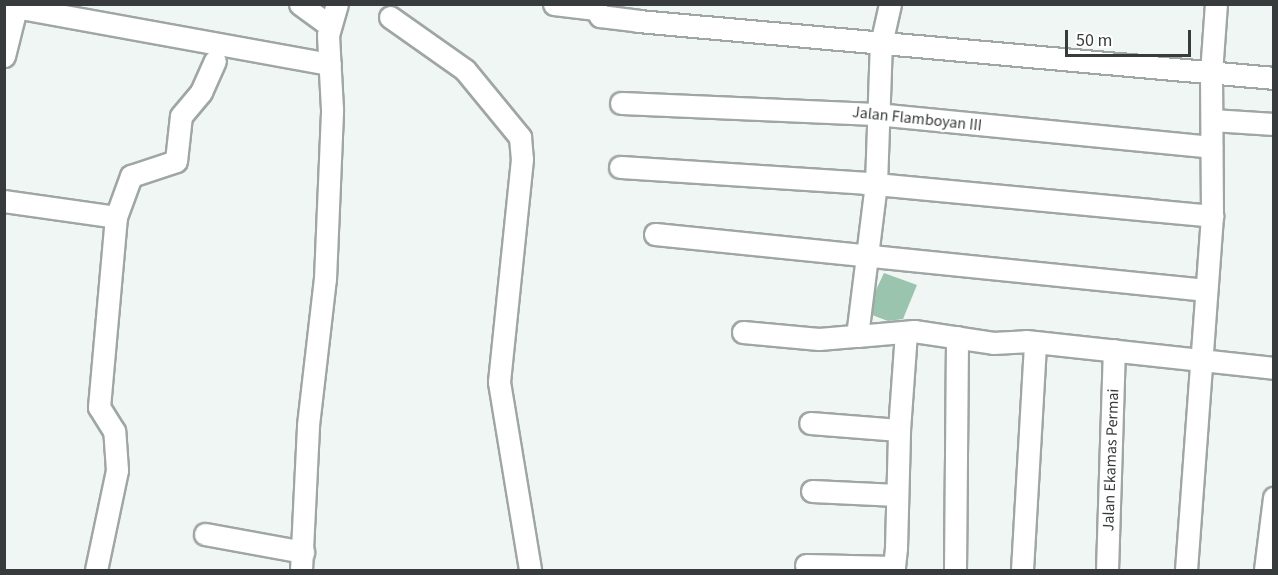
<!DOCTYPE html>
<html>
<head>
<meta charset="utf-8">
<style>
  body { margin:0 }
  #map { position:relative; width:1278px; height:575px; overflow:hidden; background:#eff6f4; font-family:"Source Sans 3",sans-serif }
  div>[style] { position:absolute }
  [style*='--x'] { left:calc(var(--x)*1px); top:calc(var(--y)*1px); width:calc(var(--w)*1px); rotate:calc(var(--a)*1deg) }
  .building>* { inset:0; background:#9ac4ad }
  .roads { filter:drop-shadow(2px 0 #9fa6a4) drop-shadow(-2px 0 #9fa6a4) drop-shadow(0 2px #9fa6a4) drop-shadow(0 -2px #9fa6a4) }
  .minor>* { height:21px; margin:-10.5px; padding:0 10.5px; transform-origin:10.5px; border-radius:10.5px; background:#fff }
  span { translate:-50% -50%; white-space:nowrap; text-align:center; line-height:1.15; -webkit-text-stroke:5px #fff; paint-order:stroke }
  .street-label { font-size:16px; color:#383b3b }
  .frame { position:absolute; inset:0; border:6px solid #383b3b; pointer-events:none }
  .scale { position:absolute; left:1065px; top:30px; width:126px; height:27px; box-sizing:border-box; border:3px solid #383b3b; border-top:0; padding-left:8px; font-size:18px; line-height:21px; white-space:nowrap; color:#383b3b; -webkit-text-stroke:4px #fff; paint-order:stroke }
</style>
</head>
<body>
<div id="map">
  <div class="building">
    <div style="clip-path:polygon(884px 273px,917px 285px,903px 319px,888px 321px,872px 315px,875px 292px)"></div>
  </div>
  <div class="roads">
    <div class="minor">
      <div style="--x:300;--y:4;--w:36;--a:36"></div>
      <div style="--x:554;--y:4;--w:40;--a:7.1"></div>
      <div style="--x:593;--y:4;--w:14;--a:60"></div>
      <div style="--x:600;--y:16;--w:38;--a:7"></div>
      <div style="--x:638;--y:21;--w:639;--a:5.12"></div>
      <div style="--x:4;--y:5;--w:331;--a:10.3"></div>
      <div style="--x:390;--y:17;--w:92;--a:35.2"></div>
      <div style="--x:465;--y:70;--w:87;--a:50.6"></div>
      <div style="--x:520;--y:137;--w:22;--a:85"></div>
      <div style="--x:522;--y:159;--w:224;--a:95.9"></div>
      <div style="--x:499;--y:382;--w:191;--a:80.6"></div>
      <div style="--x:4;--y:56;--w:54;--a:-76"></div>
      <div style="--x:621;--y:103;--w:255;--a:2.5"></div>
      <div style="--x:876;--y:114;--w:337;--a:5.6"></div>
      <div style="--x:1212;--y:120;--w:62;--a:3.7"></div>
      <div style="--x:620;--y:167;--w:246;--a:3.7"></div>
      <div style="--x:865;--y:183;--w:349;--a:5.4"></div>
      <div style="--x:4;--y:201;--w:113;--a:8.1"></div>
      <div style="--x:655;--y:234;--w:554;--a:5.8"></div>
      <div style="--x:743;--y:332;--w:76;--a:5.3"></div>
      <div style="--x:819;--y:339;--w:38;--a:-5"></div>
      <div style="--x:857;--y:336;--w:153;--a:-82.9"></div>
      <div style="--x:876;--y:184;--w:140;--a:-88"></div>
      <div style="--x:881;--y:44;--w:41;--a:-77.3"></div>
      <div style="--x:857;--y:336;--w:57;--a:-5"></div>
      <div style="--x:914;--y:331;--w:80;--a:8.6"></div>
      <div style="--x:993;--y:343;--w:33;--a:-3"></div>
      <div style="--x:1026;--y:341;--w:249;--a:6.2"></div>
      <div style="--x:899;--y:430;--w:98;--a:-85.9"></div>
      <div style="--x:812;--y:491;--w:85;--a:2.7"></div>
      <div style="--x:205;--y:534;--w:100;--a:10.4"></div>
      <div style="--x:806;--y:565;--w:88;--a:1.3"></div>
      <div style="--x:894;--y:567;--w:19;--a:-84"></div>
      <div style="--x:896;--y:548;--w:118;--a:-88.5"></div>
      <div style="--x:899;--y:430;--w:89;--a:-175.5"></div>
      <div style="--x:96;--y:570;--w:102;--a:-78.1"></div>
      <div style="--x:117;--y:470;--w:39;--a:-94"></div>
      <div style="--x:114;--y:431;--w:28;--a:-122"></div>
      <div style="--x:99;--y:407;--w:191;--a:-84.9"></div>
      <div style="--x:116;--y:217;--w:44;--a:-69.9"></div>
      <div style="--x:131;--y:176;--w:47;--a:-18.4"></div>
      <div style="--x:176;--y:161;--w:45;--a:-83.7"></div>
      <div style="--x:181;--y:116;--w:31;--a:-50"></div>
      <div style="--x:201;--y:92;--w:34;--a:-66"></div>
      <div style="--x:301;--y:570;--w:145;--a:-87.2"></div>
      <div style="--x:308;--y:425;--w:147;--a:-83.4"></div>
      <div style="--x:325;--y:279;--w:170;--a:-87.6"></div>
      <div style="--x:332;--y:109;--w:74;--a:-93.1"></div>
      <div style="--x:328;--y:35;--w:32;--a:-74"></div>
      <div style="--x:955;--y:570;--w:233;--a:-89.5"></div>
      <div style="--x:1022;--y:570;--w:228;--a:-86.7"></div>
      <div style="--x:1107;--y:570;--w:220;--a:-88.2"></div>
      <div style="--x:1186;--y:570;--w:355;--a:-85.8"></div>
      <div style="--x:1212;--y:216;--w:143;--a:-90.4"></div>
      <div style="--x:1211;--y:73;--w:69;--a:-85.9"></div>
      <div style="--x:1265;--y:570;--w:73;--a:-82.9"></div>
    </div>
  </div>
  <div class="street-label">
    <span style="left:917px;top:119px;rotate:6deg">Jalan Flamboyan III</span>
    <span style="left:1111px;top:460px;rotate:-88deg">Jalan Ekamas Permai</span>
  </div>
  <div class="frame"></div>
  <div class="scale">50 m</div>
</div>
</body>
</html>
